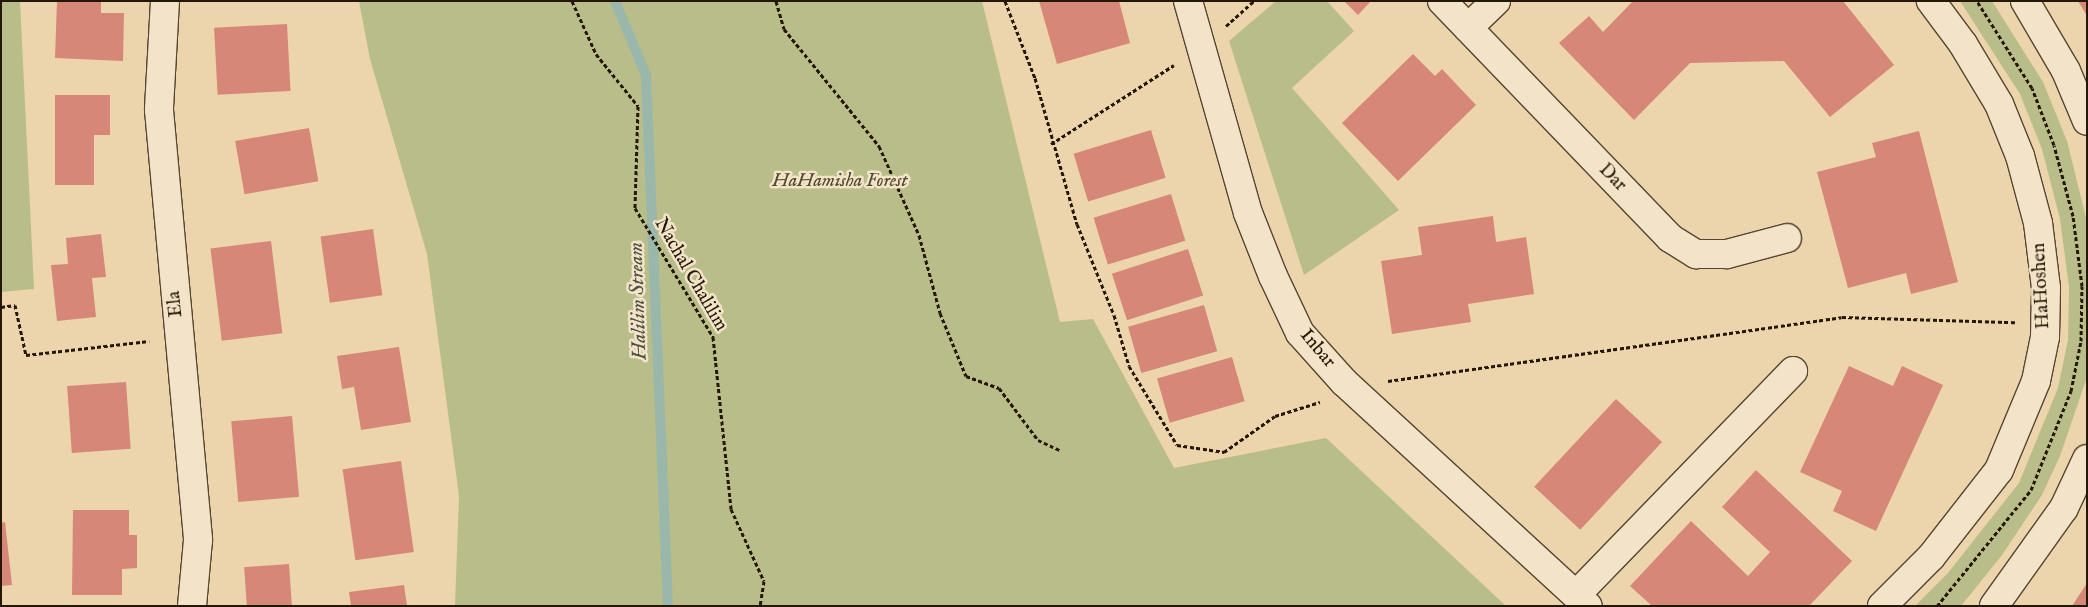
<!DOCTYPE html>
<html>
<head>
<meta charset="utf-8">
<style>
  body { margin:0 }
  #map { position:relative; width:2088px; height:607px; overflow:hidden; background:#ecd5ac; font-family:"IM FELL English",serif }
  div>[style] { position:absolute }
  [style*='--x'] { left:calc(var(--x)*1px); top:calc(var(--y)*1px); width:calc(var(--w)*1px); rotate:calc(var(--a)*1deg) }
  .green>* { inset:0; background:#b8bd89 }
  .stream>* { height:10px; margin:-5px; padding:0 5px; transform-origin:5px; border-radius:5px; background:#99b8ab }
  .building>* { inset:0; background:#d68777; transform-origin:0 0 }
  .path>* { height:3px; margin-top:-1.5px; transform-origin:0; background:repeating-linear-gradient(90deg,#241706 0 4px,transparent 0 6.5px) }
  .roads { filter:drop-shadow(1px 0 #564630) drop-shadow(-1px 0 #564630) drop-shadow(0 1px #564630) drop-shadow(0 -1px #564630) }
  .minor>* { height:28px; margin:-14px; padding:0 14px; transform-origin:14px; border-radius:14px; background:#f3e4c9 }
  span { translate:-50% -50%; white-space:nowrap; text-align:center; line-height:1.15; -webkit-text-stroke:5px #f3e4c9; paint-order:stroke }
  .street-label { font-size:19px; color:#241706 }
  .park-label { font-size:19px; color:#50492d; font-style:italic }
  .water-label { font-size:20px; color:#4d4f40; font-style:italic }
  .frame { position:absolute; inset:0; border:2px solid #241706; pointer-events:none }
</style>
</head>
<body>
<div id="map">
  <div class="green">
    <div style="clip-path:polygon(1px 1px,20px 1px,34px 289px,1px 292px)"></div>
    <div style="clip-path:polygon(359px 1px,982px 1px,1060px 322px,1093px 319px,1174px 468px,1326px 438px,1506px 606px,455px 606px,459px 496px,427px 254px,370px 59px)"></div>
    <div style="clip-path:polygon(1276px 1px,1327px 1px,1354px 31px,1292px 88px,1399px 210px,1304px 275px,1229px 41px)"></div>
    <div style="clip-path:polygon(1960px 1px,1992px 1px,2043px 82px,2067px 141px,2087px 222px,2087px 377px,2060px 456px,2042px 495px,2002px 555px,1961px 606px,1915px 606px,1948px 573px,2019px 483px,2058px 388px,2068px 340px,2069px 287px,2060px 219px,2042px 149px,2020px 94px)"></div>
  </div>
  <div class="stream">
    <div style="--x:615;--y:1;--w:80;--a:67.3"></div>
    <div style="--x:646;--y:75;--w:531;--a:87.63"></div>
  </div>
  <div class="building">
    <div style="clip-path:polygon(57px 1px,101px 1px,101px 13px,124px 13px,123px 61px,55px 58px)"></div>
    <div style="clip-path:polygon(1039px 1px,1119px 1px,1130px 43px,1057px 64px)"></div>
    <div style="clip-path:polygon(1344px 1px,1371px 1px,1358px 15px)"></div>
    <div style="clip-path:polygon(1633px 1px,1843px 1px,1894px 65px,1830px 117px,1784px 61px,1690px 63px,1634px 120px,1559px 43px,1589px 16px,1603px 32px)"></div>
    <div style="clip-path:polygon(2078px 1px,2087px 1px,2087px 16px)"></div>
    <div style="left:287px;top:24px;width:67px;height:73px;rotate:87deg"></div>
    <div style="clip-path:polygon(1413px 54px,1435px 76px,1442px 69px,1476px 105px,1398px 181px,1342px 123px)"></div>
    <div style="clip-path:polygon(55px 95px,110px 95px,110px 135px,94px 135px,94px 185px,55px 185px)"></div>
    <div style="left:309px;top:128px;width:54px;height:75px;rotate:80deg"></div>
    <div style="left:1151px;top:130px;width:50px;height:81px;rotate:73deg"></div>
    <div style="clip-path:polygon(1919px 131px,1958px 282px,1911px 294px,1906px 273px,1848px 288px,1817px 172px,1876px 157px,1872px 143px)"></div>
    <div style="left:1171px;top:194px;width:49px;height:81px;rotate:73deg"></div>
    <div style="clip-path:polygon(1493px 216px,1496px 242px,1526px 237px,1534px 294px,1468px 304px,1471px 322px,1392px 334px,1381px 261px,1422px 255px,1418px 227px)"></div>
    <div style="left:373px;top:229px;width:67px;height:53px;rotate:82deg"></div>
    <div style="clip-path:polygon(101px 234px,106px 277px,92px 278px,96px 317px,57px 321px,51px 265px,68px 264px,66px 238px)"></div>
    <div style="left:271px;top:241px;width:93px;height:61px;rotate:83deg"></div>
    <div style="left:1188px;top:249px;width:49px;height:80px;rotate:72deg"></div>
    <div style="left:1204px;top:305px;width:48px;height:79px;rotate:74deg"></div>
    <div style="clip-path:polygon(399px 347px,411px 422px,361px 430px,354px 387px,342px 389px,337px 356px)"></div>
    <div style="left:1232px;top:357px;width:46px;height:78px;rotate:74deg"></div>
    <div style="clip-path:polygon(1849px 366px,1893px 386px,1902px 366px,1943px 385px,1876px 531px,1833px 511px,1842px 491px,1800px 472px)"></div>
    <div style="left:126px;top:382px;width:67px;height:59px;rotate:86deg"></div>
    <div style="left:1616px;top:399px;width:63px;height:120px;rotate:43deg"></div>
    <div style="left:292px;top:416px;width:81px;height:61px;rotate:85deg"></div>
    <div style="left:401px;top:461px;width:92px;height:59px;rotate:82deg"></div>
    <div style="clip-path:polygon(1756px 470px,1852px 561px,1809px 606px,1652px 606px,1630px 586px,1691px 521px,1748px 576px,1770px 552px,1722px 507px)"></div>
    <div style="clip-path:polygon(73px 510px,129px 510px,129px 535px,137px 535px,137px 568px,122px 569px,122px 595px,72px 595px)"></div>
    <div style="clip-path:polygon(5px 522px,12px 585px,1px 586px,1px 523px)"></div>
    <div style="left:289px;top:564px;width:42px;height:45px;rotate:86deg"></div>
    <div style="clip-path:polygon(2087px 583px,2087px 606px,2072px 606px)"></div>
    <div style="clip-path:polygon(404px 585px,407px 606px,351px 606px,349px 592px)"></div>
  </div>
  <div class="path">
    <div style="--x:572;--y:1;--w:58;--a:65.6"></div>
    <div style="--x:596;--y:54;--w:67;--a:51.1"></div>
    <div style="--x:638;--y:106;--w:102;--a:91.7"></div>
    <div style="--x:635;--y:208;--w:151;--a:58.8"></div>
    <div style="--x:713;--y:337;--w:173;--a:84"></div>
    <div style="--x:731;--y:509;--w:79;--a:65.4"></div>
    <div style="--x:764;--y:581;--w:25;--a:99"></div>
    <div style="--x:776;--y:1;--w:29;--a:74"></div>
    <div style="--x:784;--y:29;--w:151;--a:50.9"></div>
    <div style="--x:879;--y:146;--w:98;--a:65.8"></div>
    <div style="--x:919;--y:235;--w:81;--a:74.9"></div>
    <div style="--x:940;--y:313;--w:68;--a:67.6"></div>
    <div style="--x:966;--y:376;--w:35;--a:20"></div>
    <div style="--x:999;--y:388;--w:65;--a:53.1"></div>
    <div style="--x:1038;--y:440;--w:26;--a:25"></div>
    <div style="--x:1005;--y:1;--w:83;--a:68.7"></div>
    <div style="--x:1035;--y:78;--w:152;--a:74"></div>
    <div style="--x:1077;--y:224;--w:98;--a:67.9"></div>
    <div style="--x:1114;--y:315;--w:53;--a:73.6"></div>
    <div style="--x:1129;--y:366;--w:92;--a:58.7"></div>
    <div style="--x:1177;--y:445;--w:48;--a:8.5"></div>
    <div style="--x:1224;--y:452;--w:62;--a:-35.2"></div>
    <div style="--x:1275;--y:416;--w:47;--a:-17.3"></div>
    <div style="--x:1226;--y:26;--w:38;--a:-42"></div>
    <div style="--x:1051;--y:144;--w:146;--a:-32.7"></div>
    <div style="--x:1;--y:307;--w:14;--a:-8"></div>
    <div style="--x:15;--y:305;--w:51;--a:77.6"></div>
    <div style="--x:26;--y:355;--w:124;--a:-6.5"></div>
    <div style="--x:1388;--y:381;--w:458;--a:-8"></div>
    <div style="--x:1842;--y:317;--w:173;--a:1.7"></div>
    <div style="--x:1937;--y:606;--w:149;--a:-51"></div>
    <div style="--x:2031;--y:490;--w:107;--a:-68"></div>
    <div style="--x:2071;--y:391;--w:51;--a:-78.7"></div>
    <div style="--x:2081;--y:341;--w:55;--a:-89"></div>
    <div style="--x:2082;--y:286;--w:71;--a:-97.3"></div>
    <div style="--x:2073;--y:216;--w:73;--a:-105"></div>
    <div style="--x:2054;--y:145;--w:61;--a:-111.1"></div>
    <div style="--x:2032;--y:88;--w:103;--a:-122.3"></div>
  </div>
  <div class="roads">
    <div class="minor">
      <div style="--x:165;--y:1;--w:109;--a:93.2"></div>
      <div style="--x:159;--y:110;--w:432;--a:84.8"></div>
      <div style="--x:198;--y:540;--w:66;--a:95.2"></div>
      <div style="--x:1188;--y:1;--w:220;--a:74.2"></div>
      <div style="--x:1248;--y:213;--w:68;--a:68.4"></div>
      <div style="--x:1273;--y:276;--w:63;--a:64.7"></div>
      <div style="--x:1300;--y:333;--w:66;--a:48.1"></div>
      <div style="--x:1344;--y:382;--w:331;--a:42.6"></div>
      <div style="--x:1442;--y:1;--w:329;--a:46.1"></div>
      <div style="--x:1670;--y:238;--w:31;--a:32"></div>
      <div style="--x:1696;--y:254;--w:31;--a:0"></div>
      <div style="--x:1727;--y:254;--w:62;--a:-14.9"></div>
      <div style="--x:2025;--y:1;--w:81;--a:59.6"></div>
      <div style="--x:2066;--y:71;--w:54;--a:67.2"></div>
      <div style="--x:1468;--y:28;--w:39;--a:-44"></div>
      <div style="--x:1576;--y:595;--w:312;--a:-45.9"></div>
      <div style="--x:1882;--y:606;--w:69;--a:-45"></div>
      <div style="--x:1931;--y:557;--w:110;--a:-52"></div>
      <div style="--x:1999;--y:470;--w:96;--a:-67.4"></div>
      <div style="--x:2036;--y:381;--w:45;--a:-78.4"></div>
      <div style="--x:2045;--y:337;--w:49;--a:-88.8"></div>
      <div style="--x:2046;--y:288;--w:65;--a:-97"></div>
      <div style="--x:2038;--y:223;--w:69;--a:-105"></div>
      <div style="--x:2020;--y:156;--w:56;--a:-112"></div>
      <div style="--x:1999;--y:104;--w:70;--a:-121"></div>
      <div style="--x:1963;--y:44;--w:54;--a:-126.7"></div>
      <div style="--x:1994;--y:606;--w:120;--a:-54.5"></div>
      <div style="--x:2064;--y:508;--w:54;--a:-64.9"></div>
    </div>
  </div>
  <div class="street-label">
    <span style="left:1612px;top:178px;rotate:46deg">Dar</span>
    <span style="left:690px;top:275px;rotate:60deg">Nachal Chalilim</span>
    <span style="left:2042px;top:286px;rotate:-93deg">HaHoshen</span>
    <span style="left:176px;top:304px;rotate:-96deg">Ela</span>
    <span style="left:1317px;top:349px;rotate:50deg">Inbar</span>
  </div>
  <div class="park-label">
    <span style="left:840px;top:182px">HaHamisha Forest</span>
  </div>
  <div class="water-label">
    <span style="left:638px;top:301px;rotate:-92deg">Halilim Stream</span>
  </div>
  <div class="frame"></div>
</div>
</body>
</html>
